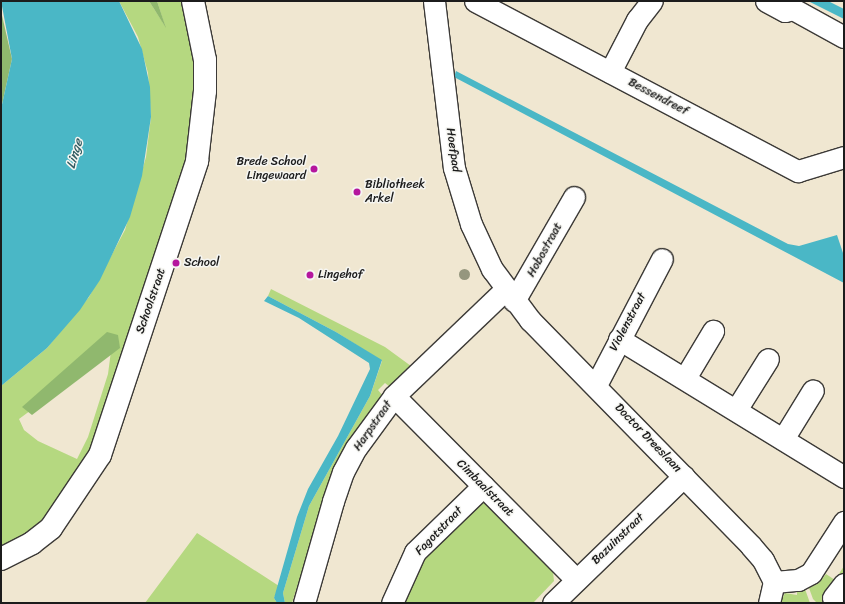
<!DOCTYPE html>
<html>
<head>
<meta charset="utf-8">
<style>
  body { margin:0 }
  #map { position:relative; width:845px; height:604px; overflow:hidden; background:#f0e7d1; font-family:Sriracha,sans-serif }
  div>[style] { position:absolute }
  [style*='--x'] { left:calc(var(--x)*1px); top:calc(var(--y)*1px); width:calc(var(--w)*1px); rotate:calc(var(--a)*1deg) }
  .green>* { inset:0; background:#b5d880 }
  .forest>* { inset:0; background:#90b86e }
  .water>* { inset:0; background:#4ab7c6 }
  .roads { filter:drop-shadow(1px 0 #3c3a37) drop-shadow(-1px 0 #3c3a37) drop-shadow(0 1px #3c3a37) drop-shadow(0 -1px #3c3a37) }
  .minor>* { height:21px; margin:-10.5px; padding:0 10.5px; transform-origin:10.5px; border-radius:10.5px; background:#fff }
  .major>* { height:22px; margin:-11px; padding:0 11px; transform-origin:11px; border-radius:11px; background:#fff }
  .trees>* { width:11px; height:11px; margin:-5.5px; border-radius:50%; background:#95967e }
  .dots>* { width:11px; height:11px; translate:-50% -50%; box-sizing:border-box; border:2px solid #f6f6f2; border-radius:50% }
  span { translate:-50% -50%; white-space:nowrap; text-align:center; line-height:1.15; -webkit-text-stroke:3px #f6f6f2; paint-order:stroke }
  .street-label { font-size:12px; color:#1c1c1c }
  .poi-label { font-size:12px; color:#1c1c1c }
  .right { translate:-100% -50%; text-align:right }
  .left { translate:0 -50%; text-align:left }
  .water-label { font-size:13px; color:#2e5a60; font-style:italic }
  .frame { position:absolute; inset:0; border:2px solid #1c1c1c; pointer-events:none }
</style>
</head>
<body>
<div id="map">
  <div class="green">
    <div style="clip-path:polygon(evenodd,119px 1px,149px 1px,165px 26px,157px 1px,187px 1px,197px 40px,197px 132px,105px 432px,46px 525px,1px 551px,1px 386px,47px 348px,89px 297px,125px 230px,146px 157px,151px 117px,148px 73px,138px 37px,119px 1px,111px 351px,108px 374px,88px 437px,77px 459px,38px 441px,24px 430px,19px 419px,111px 351px)"></div>
    <div style="clip-path:polygon(271px 289px,385px 347px,411px 366px,390px 387px,385px 383px,378px 390px,383px 396px,327px 491px,292px 603px,285px 603px,283px 593px,309px 506px,370px 396px,382px 361px,336px 332px,268px 296px)"></div>
    <div style="clip-path:polygon(483px 501px,553px 572px,554px 581px,533px 603px,404px 603px,426px 557px)"></div>
    <div style="clip-path:polygon(197px 533px,279px 586px,274px 598px,277px 603px,145px 603px)"></div>
    <div style="clip-path:polygon(844px 566px,844px 572px,826px 594px,825px 603px,817px 603px,813px 599px,809px 588px,819px 583px,826px 574px,835px 580px)"></div>
    <div style="clip-path:polygon(805px 589px,810px 603px,780px 603px,785px 593px,797px 595px,797px 592px)"></div>
  </div>
  <div class="forest">
    <div style="clip-path:polygon(149px 1px,157px 1px,166px 28px)"></div>
    <div style="clip-path:polygon(1px 11px,12px 59px,1px 109px)"></div>
    <div style="clip-path:polygon(107px 332px,118px 335px,120px 348px,32px 415px,22px 407px)"></div>
  </div>
  <div class="water">
    <div style="clip-path:polygon(1px 1px,119px 1px,142px 49px,150px 87px,151px 117px,142px 176px,130px 217px,100px 280px,80px 310px,47px 348px,1px 386px,1px 109px,12px 59px)"></div>
    <div style="clip-path:polygon(808px 1px,828px 1px,844px 9px,844px 19px)"></div>
    <div style="clip-path:polygon(456px 71px,788px 244px,799px 246px,837px 235px,844px 256px,844px 283px,454px 77px)"></div>
    <div style="clip-path:polygon(268px 296px,336px 332px,382px 360px,370px 396px,309px 506px,283px 593px,285px 603px,277px 603px,274px 598px,297px 517px,308px 489px,338px 436px,370px 369px,369px 363px,299px 318px,264px 301px)"></div>
  </div>
  <div class="roads">
    <div class="minor">
      <div style="--x:434;--y:1;--w:168;--a:83.2"></div>
      <div style="--x:454;--y:168;--w:59;--a:73.1"></div>
      <div style="--x:471;--y:224;--w:50;--a:65"></div>
      <div style="--x:492;--y:269;--w:64;--a:53.3"></div>
      <div style="--x:530;--y:320;--w:316;--a:45.6"></div>
      <div style="--x:751;--y:546;--w:18;--a:49"></div>
      <div style="--x:763;--y:560;--w:25;--a:63"></div>
      <div style="--x:475;--y:1;--w:365;--a:27.8"></div>
      <div style="--x:798;--y:171;--w:48;--a:-16.9"></div>
      <div style="--x:766;--y:1;--w:21;--a:28"></div>
      <div style="--x:785;--y:11;--w:8;--a:-14"></div>
      <div style="--x:793;--y:9;--w:58;--a:28.8"></div>
      <div style="--x:610;--y:72;--w:59;--a:-62.6"></div>
      <div style="--x:637;--y:20;--w:24;--a:-52"></div>
      <div style="--x:514;--y:301;--w:120;--a:-60"></div>
      <div style="--x:619;--y:339;--w:264;--a:31.5"></div>
      <div style="--x:685;--y:378;--w:55;--a:-59.2"></div>
      <div style="--x:596;--y:385;--w:142;--a:-62.4"></div>
      <div style="--x:394;--y:396;--w:258;--a:45.2"></div>
      <div style="--x:736;--y:410;--w:60;--a:-57.9"></div>
      <div style="--x:783;--y:439;--w:57;--a:-58.5"></div>
      <div style="--x:833;--y:598;--w:18;--a:-52"></div>
      <div style="--x:304;--y:603;--w:106;--a:-74.1"></div>
      <div style="--x:333;--y:501;--w:31;--a:-71"></div>
      <div style="--x:343;--y:472;--w:27;--a:-62"></div>
      <div style="--x:356;--y:448;--w:64;--a:-53.8"></div>
      <div style="--x:394;--y:396;--w:155;--a:-43.7"></div>
      <div style="--x:392;--y:603;--w:56;--a:-65.7"></div>
      <div style="--x:415;--y:552;--w:95;--a:-44.1"></div>
      <div style="--x:553;--y:603;--w:182;--a:-44.1"></div>
      <div style="--x:769;--y:603;--w:22;--a:-77"></div>
      <div style="--x:774;--y:582;--w:24;--a:-5"></div>
      <div style="--x:798;--y:580;--w:15;--a:-28"></div>
      <div style="--x:811;--y:573;--w:61;--a:-57.1"></div>
    </div>
    <div class="major">
      <div style="--x:1;--y:559;--w:35;--a:-27"></div>
      <div style="--x:32;--y:543;--w:24;--a:-38"></div>
      <div style="--x:51;--y:528;--w:88;--a:-56.1"></div>
      <div style="--x:100;--y:455;--w:310;--a:-71.7"></div>
      <div style="--x:197;--y:161;--w:70;--a:-83.5"></div>
      <div style="--x:205;--y:91;--w:31;--a:-90"></div>
      <div style="--x:205;--y:60;--w:60;--a:-101.5"></div>
    </div>
  </div>
  <div class="trees">
    <div style="left:464px;top:274px"></div>
  </div>
  <div class="dots">
    <div style="left:314px;top:169px;background:#b5179e"></div>
    <div style="left:357px;top:192px;background:#b5179e"></div>
    <div style="left:176px;top:263px;background:#b5179e"></div>
    <div style="left:310px;top:275px;background:#b5179e"></div>
  </div>
  <div class="street-label">
    <span style="left:658px;top:97px;rotate:28deg">Bessendreef</span>
    <span style="left:453px;top:150px;rotate:82deg">Hoefpad</span>
    <span style="left:545px;top:250px;rotate:-61deg">Hobostraat</span>
    <span style="left:151px;top:301px;rotate:-71deg">Schoolstraat</span>
    <span style="left:628px;top:322px;rotate:-62deg">Violenstraat</span>
    <span style="left:373px;top:426px;rotate:-55deg">Harpstraat</span>
    <span style="left:648px;top:438px;rotate:46deg">Doctor Dreeslaan</span>
    <span style="left:485px;top:488px;rotate:45deg">Cimbaalstraat</span>
    <span style="left:439px;top:531px;rotate:-46deg">Fagotstraat</span>
    <span style="left:618px;top:539px;rotate:-44deg">Bazuinstraat</span>
  </div>
  <div class="poi-label">
    <span class="right" style="left:306px;top:169px">Brede School<br>Lingewaard</span>
    <span class="left" style="left:365px;top:192px">Bibliotheek<br>Arkel</span>
    <span class="left" style="left:184px;top:263px">School</span>
    <span class="left" style="left:318px;top:275px">Lingehof</span>
  </div>
  <div class="water-label">
    <span style="left:75px;top:154px;rotate:-74deg">Linge</span>
  </div>
  <div class="frame"></div>
</div>
</body>
</html>
